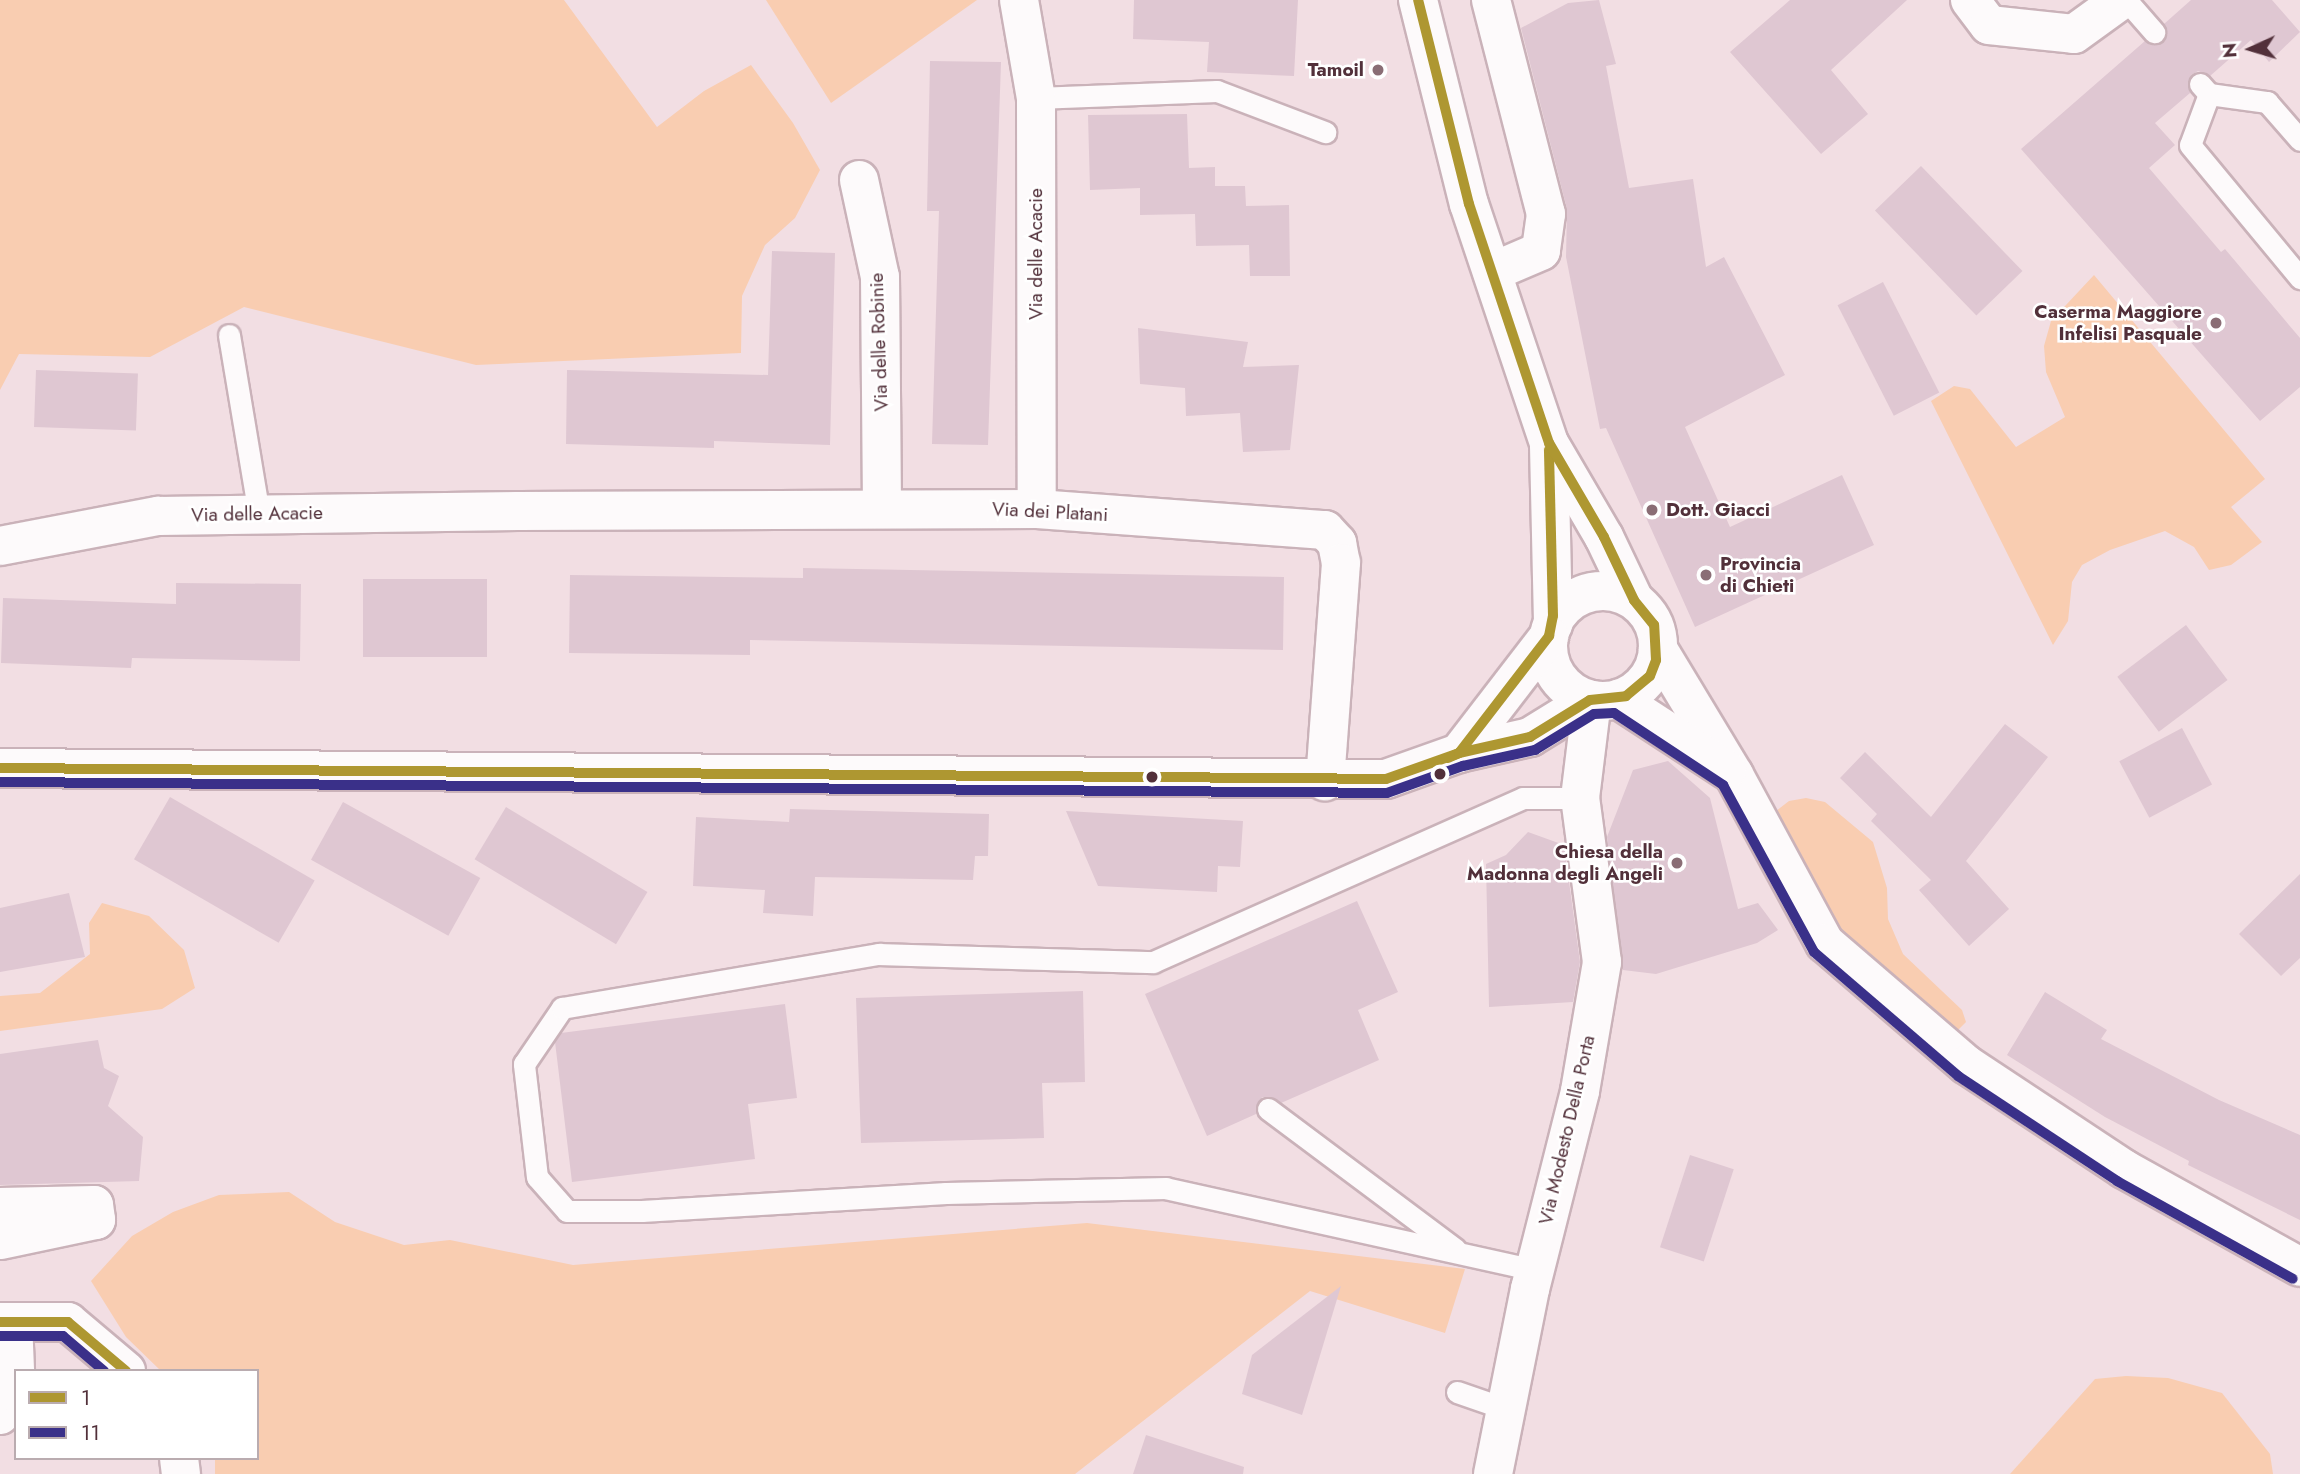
<!DOCTYPE html>
<html>
<head>
<meta charset="utf-8">
<style>
  body { margin:0 }
  #map { position:relative; width:2300px; height:1474px; overflow:hidden; background:#f2dee3; font-family:Jost,sans-serif }
  div>[style] { position:absolute }
  [style*='--x'] { left:calc(var(--x)*1px); top:calc(var(--y)*1px); width:calc(var(--w)*1px); rotate:calc(var(--a)*1deg) }
  .green>* { inset:0; background:#f9cdb1 }
  .building>* { inset:0; background:#dfc7d2; transform-origin:0 0 }
  .roads { filter:drop-shadow(2px 0 #cab2b9) drop-shadow(-2px 0 #cab2b9) drop-shadow(0 2px #cab2b9) drop-shadow(0 -2px #cab2b9) }
  .service>* { height:21px; margin:-10.5px; padding:0 10.5px; transform-origin:10.5px; border-radius:10.5px; background:#fdfafb }
  .minor>* { height:38px; margin:-19px; padding:0 19px; transform-origin:19px; border-radius:19px; background:#fdfafb }
  .secondary>* { height:38px; margin:-19px; padding:0 19px; transform-origin:19px; border-radius:19px; background:#fdfafb }
  .secondary>.ring { margin:-19px; padding:0; box-sizing:content-box; background:none; border:38px solid #fdfafb; border-radius:50% }
  .bus-1>* { height:10px; margin:-5px; padding:0 5px; transform-origin:5px; border-radius:5px; background:#ae9731 }
  .bus-2>* { height:10px; margin:-5px; padding:0 5px; transform-origin:5px; border-radius:5px; background:#3a3089 }
  .dots>* { width:19px; height:19px; translate:-50% -50%; box-sizing:border-box; border:4px solid #fff; border-radius:50% }
  span { translate:-50% -50%; white-space:nowrap; text-align:center; line-height:1.15; -webkit-text-stroke:5px #fff; paint-order:stroke }
  .poi-label { font-size:19px; color:#52303a; font-weight:700 }
  .right { translate:-100% -50%; text-align:right }
  .left { translate:0 -50%; text-align:left }
  .street-label { font-size:19px; color:#52303a }
  .legend { position:absolute; left:14px; top:1369px; width:245px; height:91px; box-sizing:border-box; background:#fff; border:2px solid #baacb0; margin:0; padding:9px 12px; list-style:none; font-size:21px; color:#52303a }
  .legend li { display:flex; align-items:center; gap:14px; height:35px }
  .legend b { width:35px; border:2px solid #baacb0 }
  .north { position:absolute; left:2216px; top:14px; width:70px; height:70px; -webkit-text-stroke:5px #fff; paint-order:stroke; rotate:266deg; font-size:19px; font-weight:700; line-height:28px; text-align:center; color:#52303a }
  .north::after { content:''; display:block; margin:auto; width:24px; height:32px; background:#52303a; clip-path:polygon(50% 0,100% 100%,50% 72%,0 100%) }
</style>
</head>
<body>
<div id="map">
  <div class="green">
    <div style="clip-path:polygon(0 0,564px 0,657px 127px,704px 91px,751px 65px,793px 123px,820px 170px,795px 218px,765px 245px,742px 296px,741px 353px,476px 365px,244px 307px,150px 357px,19px 354px,0 390px)"></div>
    <div style="clip-path:polygon(766px 0,977px 0,831px 103px)"></div>
    <div style="clip-path:polygon(2094px 275px,2265px 479px,2231px 507px,2262px 542px,2231px 565px,2209px 570px,2194px 547px,2165px 531px,2110px 550px,2082px 565px,2072px 582px,2068px 621px,2053px 645px,1931px 401px,1954px 386px,1970px 389px,2016px 447px,2065px 417px,2046px 372px,2044px 346px,2051px 321px)"></div>
    <div style="clip-path:polygon(1806px 798px,1825px 802px,1873px 842px,1887px 888px,1888px 919px,1903px 954px,1962px 1010px,1966px 1022px,1956px 1032px,1843px 945px,1767px 818px,1789px 801px)"></div>
    <div style="clip-path:polygon(102px 903px,149px 916px,184px 950px,195px 988px,162px 1009px,0 1031px,0 996px,40px 993px,90px 954px,89px 923px)"></div>
    <div style="clip-path:polygon(289px 1192px,335px 1222px,404px 1245px,450px 1240px,573px 1265px,1087px 1223px,1465px 1269px,1445px 1333px,1310px 1291px,1075px 1474px,215px 1474px,215px 1458px,257px 1458px,257px 1371px,161px 1371px,126px 1337px,91px 1281px,132px 1236px,173px 1212px,219px 1195px)"></div>
    <div style="clip-path:polygon(2126px 1376px,2168px 1378px,2222px 1393px,2270px 1454px,2273px 1474px,2010px 1474px,2095px 1379px)"></div>
  </div>
  <div class="building">
    <div style="clip-path:polygon(1134px 0,1298px 0,1294px 76px,1207px 72px,1209px 42px,1133px 39px)"></div>
    <div style="clip-path:polygon(1599px 0,1616px 64px,1606px 66px,1629px 188px,1693px 179px,1706px 267px,1724px 257px,1785px 375px,1685px 427px,1730px 527px,1842px 475px,1874px 545px,1695px 627px,1606px 428px,1600px 429px,1566px 257px,1567px 209px,1521px 28px,1568px 3px)"></div>
    <div style="clip-path:polygon(1790px 0,1907px 0,1831px 70px,1868px 114px,1821px 154px,1730px 52px)"></div>
    <div style="clip-path:polygon(2191px 0,2272px 0,2300px 32px,2269px 62px,2251px 40px,2210px 76px,2198px 71px,2191px 75px,2190px 93px,2155px 123px,2175px 145px,2149px 168px,2221px 252px,2225px 249px,2300px 338px,2300px 387px,2260px 421px,2021px 149px,2145px 41px,2162px 42px,2167px 36px,2164px 24px)"></div>
    <div style="clip-path:polygon(930px 61px,1001px 62px,988px 445px,932px 444px,939px 211px,927px 211px)"></div>
    <div style="clip-path:polygon(1187px 114px,1189px 168px,1215px 167px,1215px 186px,1245px 186px,1246px 206px,1289px 205px,1290px 276px,1250px 276px,1249px 245px,1196px 246px,1195px 214px,1140px 215px,1140px 188px,1090px 190px,1088px 115px)"></div>
    <div style="left:1921px;top:166px;width:146px;height:64px;rotate:46deg"></div>
    <div style="clip-path:polygon(772px 251px,835px 253px,830px 445px,714px 441px,714px 448px,566px 444px,567px 370px,768px 375px)"></div>
    <div style="left:1883px;top:282px;width:124px;height:51px;rotate:63deg"></div>
    <div style="clip-path:polygon(1138px 328px,1248px 342px,1243px 367px,1299px 365px,1290px 450px,1243px 452px,1240px 413px,1186px 416px,1185px 388px,1140px 384px)"></div>
    <div style="left:36px;top:370px;width:102px;height:57px;rotate:2deg"></div>
    <div style="clip-path:polygon(803px 568px,1284px 577px,1283px 650px,750px 640px,750px 655px,569px 653px,570px 575px,803px 578px)"></div>
    <div style="left:363px;top:579px;width:124px;height:78px"></div>
    <div style="clip-path:polygon(176px 583px,301px 584px,300px 661px,132px 658px,131px 668px,1px 663px,3px 598px,176px 604px)"></div>
    <div style="left:2186px;top:625px;width:69px;height:86px;rotate:53deg"></div>
    <div style="clip-path:polygon(2005px 724px,2048px 757px,1966px 861px,2009px 909px,1969px 946px,1919px 890px,1931px 880px,1871px 821px,1877px 814px,1840px 778px,1865px 752px,1931px 817px)"></div>
    <div style="left:2182px;top:728px;width:64px;height:71px;rotate:62deg"></div>
    <div style="clip-path:polygon(1668px 761px,1710px 798px,1738px 909px,1758px 903px,1778px 930px,1757px 943px,1656px 974px,1623px 970px,1607px 837px,1633px 770px)"></div>
    <div style="left:170px;top:797px;width:167px;height:72px;rotate:30deg"></div>
    <div style="left:343px;top:802px;width:157px;height:66px;rotate:29deg"></div>
    <div style="left:506px;top:807px;width:165px;height:61px;rotate:31deg"></div>
    <div style="clip-path:polygon(790px 809px,989px 814px,988px 856px,975px 856px,973px 880px,815px 877px,813px 916px,763px 913px,765px 890px,693px 886px,696px 817px,789px 822px)"></div>
    <div style="clip-path:polygon(1066px 811px,1243px 821px,1240px 867px,1218px 866px,1217px 892px,1098px 886px)"></div>
    <div style="clip-path:polygon(1528px 832px,1564px 845px,1580px 962px,1573px 1002px,1489px 1007px,1486px 864px,1506px 855px)"></div>
    <div style="clip-path:polygon(2300px 874px,2300px 958px,2281px 976px,2239px 934px)"></div>
    <div style="clip-path:polygon(69px 893px,85px 957px,0 972px,0 908px)"></div>
    <div style="clip-path:polygon(1357px 901px,1398px 992px,1358px 1010px,1379px 1060px,1281px 1103px,1262px 1097px,1256px 1114px,1207px 1136px,1145px 994px)"></div>
    <div style="clip-path:polygon(1083px 991px,1085px 1082px,1042px 1083px,1044px 1138px,861px 1143px,856px 998px)"></div>
    <div style="clip-path:polygon(2045px 992px,2107px 1030px,2101px 1039px,2219px 1100px,2300px 1135px,2300px 1220px,2188px 1165px,2189px 1161px,2105px 1117px,2007px 1055px)"></div>
    <div style="clip-path:polygon(785px 1004px,797px 1098px,748px 1104px,755px 1159px,572px 1182px,555px 1042px,561px 1033px)"></div>
    <div style="clip-path:polygon(98px 1040px,104px 1068px,119px 1076px,108px 1106px,143px 1137px,139px 1181px,0 1185px,0 1054px)"></div>
    <div style="left:1690px;top:1155px;width:46px;height:97px;rotate:18deg"></div>
    <div style="clip-path:polygon(1341px 1286px,1302px 1415px,1242px 1394px,1252px 1355px)"></div>
    <div style="clip-path:polygon(1146px 1435px,1244px 1467px,1243px 1474px,1133px 1474px)"></div>
  </div>
  <div class="roads">
    <div class="service">
      <div style="--x:2126;--y:0;--w:43;--a:48.8"></div>
      <div style="--x:2200;--y:84;--w:13;--a:48"></div>
      <div style="--x:2209;--y:94;--w:59;--a:7.9"></div>
      <div style="--x:2267;--y:102;--w:50;--a:49"></div>
      <div style="--x:2209;--y:94;--w:54;--a:110.4"></div>
      <div style="--x:2190;--y:145;--w:173;--a:50.4"></div>
      <div style="--x:1036;--y:98;--w:181;--a:-2.2"></div>
      <div style="--x:1217;--y:91;--w:116;--a:20.8"></div>
      <div style="--x:229;--y:335;--w:181;--a:80.5"></div>
      <div style="--x:1268;--y:1109;--w:234;--a:36.8"></div>
      <div style="--x:1535;--y:1270;--w:378;--a:-167.5"></div>
      <div style="--x:1166;--y:1188;--w:220;--a:178.7"></div>
      <div style="--x:946;--y:1193;--w:305;--a:176.6"></div>
      <div style="--x:642;--y:1211;--w:75;--a:180"></div>
      <div style="--x:567;--y:1211;--w:45;--a:-131.4"></div>
      <div style="--x:537;--y:1177;--w:114;--a:-96.6"></div>
      <div style="--x:524;--y:1064;--w:68;--a:-55.8"></div>
      <div style="--x:562;--y:1008;--w:322;--a:-9.7"></div>
      <div style="--x:879;--y:954;--w:274;--a:1.7"></div>
      <div style="--x:1153;--y:962;--w:405;--a:-23.9"></div>
      <div style="--x:1523;--y:798;--w:57;--a:0"></div>
      <div style="--x:1457;--y:1392;--w:52;--a:19.1"></div>
    </div>
    <div class="minor">
      <div style="--x:1019;--y:0;--w:99;--a:80.2"></div>
      <div style="--x:1036;--y:98;--w:411;--a:89.9"></div>
      <div style="--x:1491;--y:0;--w:221;--a:75.6"></div>
      <div style="--x:1546;--y:214;--w:37;--a:98"></div>
      <div style="--x:1541;--y:251;--w:53;--a:156.8"></div>
      <div style="--x:1970;--y:0;--w:31;--a:53"></div>
      <div style="--x:1989;--y:25;--w:85;--a:6"></div>
      <div style="--x:2074;--y:34;--w:58;--a:-35.9"></div>
      <div style="--x:859;--y:180;--w:99;--a:77.8"></div>
      <div style="--x:880;--y:277;--w:229;--a:89.5"></div>
      <div style="--x:0;--y:546;--w:161;--a:-10.8"></div>
      <div style="--x:158;--y:516;--w:360;--a:-0.8"></div>
      <div style="--x:518;--y:511;--w:519;--a:-0.22"></div>
      <div style="--x:1037;--y:509;--w:289;--a:4.2"></div>
      <div style="--x:1325;--y:530;--w:18;--a:47"></div>
      <div style="--x:1337;--y:543;--w:20;--a:79"></div>
      <div style="--x:1341;--y:563;--w:219;--a:94.2"></div>
      <div style="--x:0;--y:1207;--w:94;--a:-1.2"></div>
      <div style="--x:94;--y:1205;--w:15;--a:82"></div>
      <div style="--x:96;--y:1220;--w:98;--a:168.2"></div>
      <div style="--x:0;--y:1415;--w:27;--a:-54"></div>
      <div style="--x:16;--y:1393;--w:71;--a:-92.4"></div>
      <div style="--x:1493;--y:1474;--w:189;--a:-78.7"></div>
      <div style="--x:1530;--y:1289;--w:204;--a:-75.8"></div>
      <div style="--x:1580;--y:1091;--w:131;--a:-80.3"></div>
      <div style="--x:1602;--y:962;--w:165;--a:-97.6"></div>
      <div style="--x:1580;--y:798;--w:99;--a:-83"></div>
    </div>
    <div class="secondary">
      <div style="--x:1418;--y:0;--w:210;--a:76"></div>
      <div style="--x:1469;--y:204;--w:252;--a:71.5"></div>
      <div style="--x:1549;--y:443;--w:109;--a:59.7"></div>
      <div style="--x:1604;--y:537;--w:70;--a:64.5"></div>
      <div style="--x:1549;--y:446;--w:179;--a:88.7"></div>
      <div class="ring" style="left:1548px;top:591px;width:72px;height:72px"></div>
      <div style="--x:1658;--y:649;--w:147;--a:58.9"></div>
      <div style="--x:1734;--y:775;--w:191;--a:61.6"></div>
      <div style="--x:1825;--y:943;--w:187;--a:40.7"></div>
      <div style="--x:1967;--y:1065;--w:188;--a:33.5"></div>
      <div style="--x:2124;--y:1169;--w:201;--a:29.1"></div>
      <div style="--x:1618;--y:699;--w:130;--a:33.1"></div>
      <div style="--x:1459;--y:753;--w:148;--a:-52.4"></div>
      <div style="--x:0;--y:768;--w:1386;--a:0.45"></div>
      <div style="--x:1386;--y:779;--w:77;--a:-19.6"></div>
      <div style="--x:1459;--y:753;--w:73;--a:-12.7"></div>
      <div style="--x:1530;--y:737;--w:70;--a:-31.7"></div>
      <div style="--x:0;--y:1322;--w:68;--a:0"></div>
      <div style="--x:68;--y:1322;--w:76;--a:40.2"></div>
      <div style="--x:179;--y:1458;--w:16;--a:83"></div>
    </div>
  </div>
  <div class="bus-1">
    <div style="--x:1448;--y:758;--w:12;--a:-24"></div>
    <div style="--x:1459;--y:753;--w:148;--a:-52.4"></div>
    <div style="--x:1549;--y:636;--w:20;--a:-79"></div>
    <div style="--x:1553;--y:616;--w:166;--a:-91.4"></div>
    <div style="--x:0;--y:768;--w:1386;--a:0.45"></div>
    <div style="--x:1386;--y:779;--w:77;--a:-19.6"></div>
    <div style="--x:1459;--y:753;--w:73;--a:-12.7"></div>
    <div style="--x:1530;--y:737;--w:70;--a:-31.7"></div>
    <div style="--x:1590;--y:700;--w:36;--a:-6"></div>
    <div style="--x:1626;--y:696;--w:31;--a:-40"></div>
    <div style="--x:1650;--y:676;--w:17;--a:-69"></div>
    <div style="--x:1656;--y:660;--w:35;--a:-93"></div>
    <div style="--x:1654;--y:625;--w:32;--a:-129"></div>
    <div style="--x:1634;--y:600;--w:70;--a:-115.5"></div>
    <div style="--x:1604;--y:537;--w:109;--a:-120.3"></div>
    <div style="--x:1549;--y:443;--w:252;--a:-108.5"></div>
    <div style="--x:1469;--y:204;--w:210;--a:-104"></div>
    <div style="--x:0;--y:1322;--w:68;--a:0"></div>
    <div style="--x:68;--y:1322;--w:76;--a:40.2"></div>
  </div>
  <div class="bus-2">
    <div style="--x:0;--y:782;--w:1387;--a:0.45"></div>
    <div style="--x:1387;--y:793;--w:81;--a:-19.6"></div>
    <div style="--x:1463;--y:766;--w:74;--a:-12.5"></div>
    <div style="--x:1535;--y:750;--w:69;--a:-31.4"></div>
    <div style="--x:1594;--y:714;--w:20;--a:-3"></div>
    <div style="--x:1614;--y:713;--w:131;--a:33.4"></div>
    <div style="--x:1723;--y:785;--w:190;--a:61.4"></div>
    <div style="--x:1814;--y:952;--w:190;--a:40.7"></div>
    <div style="--x:1958;--y:1076;--w:191;--a:33.4"></div>
    <div style="--x:2117;--y:1181;--w:201;--a:29.1"></div>
    <div style="--x:0;--y:1336;--w:63;--a:0"></div>
    <div style="--x:63;--y:1336;--w:54;--a:40.5"></div>
  </div>
  <div class="dots">
    <div style="left:1378px;top:70px;background:#8a6d75"></div>
    <div style="left:2216px;top:323px;background:#8a6d75"></div>
    <div style="left:1652px;top:510px;background:#8a6d75"></div>
    <div style="left:1706px;top:575px;background:#8a6d75"></div>
    <div style="left:1440px;top:774px;background:#52303a"></div>
    <div style="left:1152px;top:777px;background:#52303a"></div>
    <div style="left:1677px;top:863px;background:#8a6d75"></div>
  </div>
  <div class="poi-label">
    <span class="right" style="left:1364px;top:70px">Tamoil</span>
    <span class="right" style="left:2202px;top:323px">Caserma Maggiore<br>Infelisi Pasquale</span>
    <span class="left" style="left:1666px;top:510px">Dott. Giacci</span>
    <span class="left" style="left:1720px;top:575px">Provincia<br>di Chieti</span>
    <span class="right" style="left:1663px;top:863px">Chiesa della<br>Madonna degli Angeli</span>
  </div>
  <div class="street-label">
    <span style="left:1036px;top:254px;rotate:-90deg">Via delle Acacie</span>
    <span style="left:879px;top:342px;rotate:-92deg">Via delle Robinie</span>
    <span style="left:1050px;top:512px;rotate:3deg">Via dei Platani</span>
    <span style="left:257px;top:514px;rotate:-1deg">Via delle Acacie</span>
    <span style="left:1567px;top:1130px;rotate:-77deg">Via Modesto Della Porta</span>
  </div>
  <ul class="legend">
  <li><b style="height:9px;background:#ae9731"></b>1</li>
  <li><b style="height:9px;background:#3a3089"></b>11</li>
  </ul>
  <div class="north">N</div>
</div>
</body>
</html>
